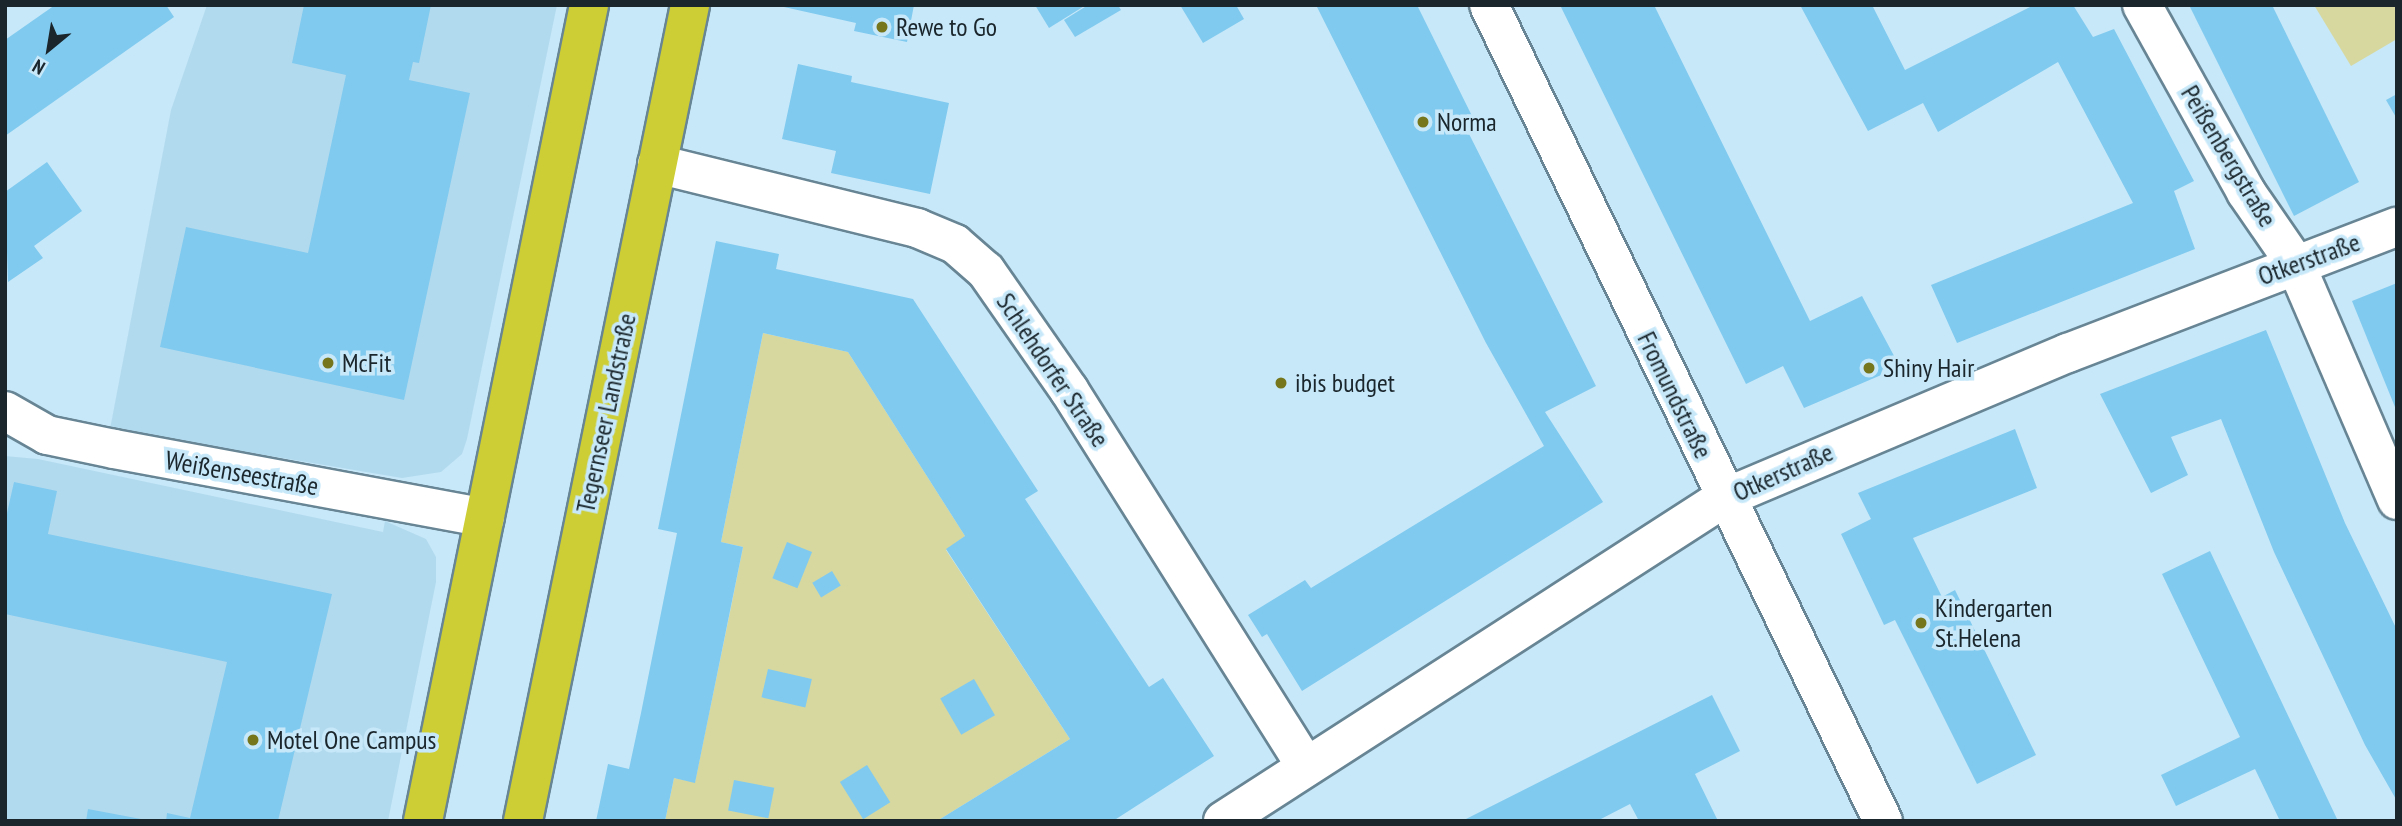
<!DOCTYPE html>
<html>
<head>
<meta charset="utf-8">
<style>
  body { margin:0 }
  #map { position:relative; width:2402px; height:826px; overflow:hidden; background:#c7e8f9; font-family:"PT Sans Narrow",sans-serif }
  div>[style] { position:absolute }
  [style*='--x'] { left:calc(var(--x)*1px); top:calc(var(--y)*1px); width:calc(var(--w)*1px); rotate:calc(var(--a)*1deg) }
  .built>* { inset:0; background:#b2daee }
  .green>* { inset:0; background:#d6d8a0 }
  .building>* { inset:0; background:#80caef; transform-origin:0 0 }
  .roads { filter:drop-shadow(2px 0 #678594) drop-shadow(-2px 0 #678594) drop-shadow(0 2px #678594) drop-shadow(0 -2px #678594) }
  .minor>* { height:38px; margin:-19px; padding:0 19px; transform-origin:19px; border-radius:19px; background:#fff }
  .highway>* { height:38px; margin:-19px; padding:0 19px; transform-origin:19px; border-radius:19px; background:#cdcd35 }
  .dots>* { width:19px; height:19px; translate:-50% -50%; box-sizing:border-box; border:4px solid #c7e8f9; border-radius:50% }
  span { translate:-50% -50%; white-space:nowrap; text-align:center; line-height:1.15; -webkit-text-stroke:7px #c7e8f9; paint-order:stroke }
  .poi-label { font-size:26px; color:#1a262c }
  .left { translate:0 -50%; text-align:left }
  .street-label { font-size:26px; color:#1a262c }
  .frame { position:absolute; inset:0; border:7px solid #1a262c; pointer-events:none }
  .north { position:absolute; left:14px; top:14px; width:70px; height:70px; -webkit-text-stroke:5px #c7e8f9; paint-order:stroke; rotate:210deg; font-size:19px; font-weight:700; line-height:28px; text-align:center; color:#1a262c }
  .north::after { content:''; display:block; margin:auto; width:24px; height:32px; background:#1a262c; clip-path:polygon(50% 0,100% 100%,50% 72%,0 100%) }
</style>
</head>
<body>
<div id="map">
  <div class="built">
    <div style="clip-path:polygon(207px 5px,557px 5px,467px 439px,462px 454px,441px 472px,402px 478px,110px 429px,171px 110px)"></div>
    <div style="clip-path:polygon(5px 456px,38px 459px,383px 532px,385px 521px,426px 539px,436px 557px,436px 582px,388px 821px,5px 821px)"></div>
  </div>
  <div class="green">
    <div style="clip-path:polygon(2314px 5px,2397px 5px,2397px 39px,2351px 66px)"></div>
    <div style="clip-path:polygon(763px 333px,848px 352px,965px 536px,946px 550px,1070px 739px,937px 821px,665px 821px,674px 778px,695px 782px,731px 607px,743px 547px,721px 542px)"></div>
  </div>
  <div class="building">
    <div style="clip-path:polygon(55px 5px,166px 5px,174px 17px,5px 136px,5px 40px)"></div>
    <div style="clip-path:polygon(304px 5px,431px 5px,419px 63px,413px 62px,409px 80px,470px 93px,404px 400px,160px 347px,186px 227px,308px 253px,346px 75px,292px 63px)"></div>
    <div style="clip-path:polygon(775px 5px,914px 5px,907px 42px,854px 31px,856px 23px)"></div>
    <div style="clip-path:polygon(1035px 5px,1086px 5px,1049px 28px)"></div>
    <div style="clip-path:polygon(1088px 5px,1118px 5px,1121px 10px,1075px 37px,1064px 20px)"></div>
    <div style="clip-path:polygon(1180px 5px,1236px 5px,1244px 19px,1203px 43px)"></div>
    <div style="clip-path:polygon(1316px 5px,1417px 5px,1475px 122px,1465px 126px,1596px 386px,1545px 412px,1603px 502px,1302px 691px,1267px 634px,1262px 637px,1248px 615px,1305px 580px,1311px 588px,1544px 446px,1486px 343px)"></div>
    <div style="clip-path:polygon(1560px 5px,1654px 5px,1810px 321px,1862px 296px,1900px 367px,1804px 408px,1783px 366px,1746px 384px)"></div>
    <div style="clip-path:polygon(1800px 5px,1872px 5px,1905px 70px,2034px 5px,2073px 5px,2093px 37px,2114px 29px,2194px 181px,2174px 191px,2195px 249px,1957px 343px,1931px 285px,2133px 203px,2058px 62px,1938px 132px,1923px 103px,1868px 131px)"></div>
    <div style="clip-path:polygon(2189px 5px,2272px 5px,2359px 182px,2294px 216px)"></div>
    <div style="clip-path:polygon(798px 64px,852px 76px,851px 82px,949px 103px,930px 194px,831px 173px,836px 151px,782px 139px)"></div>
    <div style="clip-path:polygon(2397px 94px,2397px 119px,2386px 100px)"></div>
    <div style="clip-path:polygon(47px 162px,82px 211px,34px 246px,43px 258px,8px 282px,5px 192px)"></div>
    <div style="clip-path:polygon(716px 241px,779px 254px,776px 269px,913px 299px,1038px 491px,1025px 499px,1149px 687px,1163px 678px,1214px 756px,1113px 821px,937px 821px,1070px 739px,946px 549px,965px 536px,848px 352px,763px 333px,721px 542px,743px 547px,695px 783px,674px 778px,665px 821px,596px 821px,608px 764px,629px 769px,641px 713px,677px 533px,658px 529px)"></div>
    <div style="clip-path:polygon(2397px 283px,2397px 412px,2352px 301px)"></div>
    <div style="clip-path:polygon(2266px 330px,2345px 523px,2397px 630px,2397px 801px,2365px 745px,2274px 552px,2221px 419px,2171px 437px,2188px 475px,2151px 493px,2100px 394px)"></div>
    <div style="clip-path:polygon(2015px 429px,2037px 488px,1913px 538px,1942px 597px,1955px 590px,2036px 755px,1977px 784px,1895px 620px,1884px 625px,1841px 534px,1871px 519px,1858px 493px)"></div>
    <div style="clip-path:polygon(14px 482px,57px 491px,48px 534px,332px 594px,278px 821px,166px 821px,167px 813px,190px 818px,227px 662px,5px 614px,5px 522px)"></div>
    <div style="left:787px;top:542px;width:27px;height:39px;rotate:22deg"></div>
    <div style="clip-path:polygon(2210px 551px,2218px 568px,2338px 821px,2280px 821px,2255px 769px,2176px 806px,2161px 775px,2240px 737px,2162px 574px)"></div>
    <div style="left:832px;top:571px;width:17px;height:23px;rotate:59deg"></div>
    <div style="left:768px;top:669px;width:45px;height:29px;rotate:13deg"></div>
    <div style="left:974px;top:679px;width:42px;height:39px;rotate:60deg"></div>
    <div style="clip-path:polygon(1712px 695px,1740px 751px,1695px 774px,1718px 821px,1639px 821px,1630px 804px,1597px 821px,1462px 821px)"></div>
    <div style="left:867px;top:765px;width:44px;height:32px;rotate:58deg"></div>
    <div style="left:734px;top:780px;width:41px;height:31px;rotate:11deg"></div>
    <div style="clip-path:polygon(88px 809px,141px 819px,141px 821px,86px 821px)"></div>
  </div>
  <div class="roads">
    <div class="minor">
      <div style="--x:1489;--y:5;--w:906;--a:64.23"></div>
      <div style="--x:2142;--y:5;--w:214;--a:60.9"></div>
      <div style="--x:2246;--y:192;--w:86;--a:55.4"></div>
      <div style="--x:2295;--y:263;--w:258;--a:66.7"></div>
      <div style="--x:657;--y:164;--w:268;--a:13.8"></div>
      <div style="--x:917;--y:228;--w:41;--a:22.8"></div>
      <div style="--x:955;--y:244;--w:41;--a:41.1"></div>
      <div style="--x:986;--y:271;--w:145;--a:55.1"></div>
      <div style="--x:1069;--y:390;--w:445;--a:57.8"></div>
      <div style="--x:5;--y:411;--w:48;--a:29.7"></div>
      <div style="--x:47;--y:435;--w:68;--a:11.8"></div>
      <div style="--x:114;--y:449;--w:377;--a:10.5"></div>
      <div style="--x:1223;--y:821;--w:596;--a:-32.81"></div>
      <div style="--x:1724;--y:498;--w:373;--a:-22.9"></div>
      <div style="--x:2068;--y:353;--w:352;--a:-21"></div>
    </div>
    <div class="highway">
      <div style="--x:423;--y:821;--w:833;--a:-78.5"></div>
      <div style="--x:523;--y:821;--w:833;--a:-78.43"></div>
    </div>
  </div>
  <div class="dots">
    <div style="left:882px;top:27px;background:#76761d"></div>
    <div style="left:1423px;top:122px;background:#76761d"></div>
    <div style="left:328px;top:363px;background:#76761d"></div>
    <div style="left:1869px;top:368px;background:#76761d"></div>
    <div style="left:1281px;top:383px;background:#76761d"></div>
    <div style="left:1921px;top:623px;background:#76761d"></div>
    <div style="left:253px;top:740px;background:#76761d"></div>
  </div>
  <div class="poi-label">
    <span class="left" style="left:896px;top:27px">Rewe to Go</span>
    <span class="left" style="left:1437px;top:122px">Norma</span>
    <span class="left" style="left:342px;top:363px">McFit</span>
    <span class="left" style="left:1883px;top:368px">Shiny Hair</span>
    <span class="left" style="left:1295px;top:383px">ibis budget</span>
    <span class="left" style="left:1935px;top:623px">Kindergarten<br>St.Helena</span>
    <span class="left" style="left:267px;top:740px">Motel One Campus</span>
  </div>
  <div class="street-label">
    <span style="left:2229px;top:156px;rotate:59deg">Peißenbergstraße</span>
    <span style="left:2309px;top:259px;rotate:-20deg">Otkerstraße</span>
    <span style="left:1053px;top:370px;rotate:56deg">Schlehdorfer Straße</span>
    <span style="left:1675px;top:395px;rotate:64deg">Fromundstraße</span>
    <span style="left:606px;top:413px;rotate:-78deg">Tegernseer Landstraße</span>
    <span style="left:1783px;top:472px;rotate:-24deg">Otkerstraße</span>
    <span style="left:242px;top:473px;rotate:10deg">Weißenseestraße</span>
  </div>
  <div class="frame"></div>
  <div class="north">N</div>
</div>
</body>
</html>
